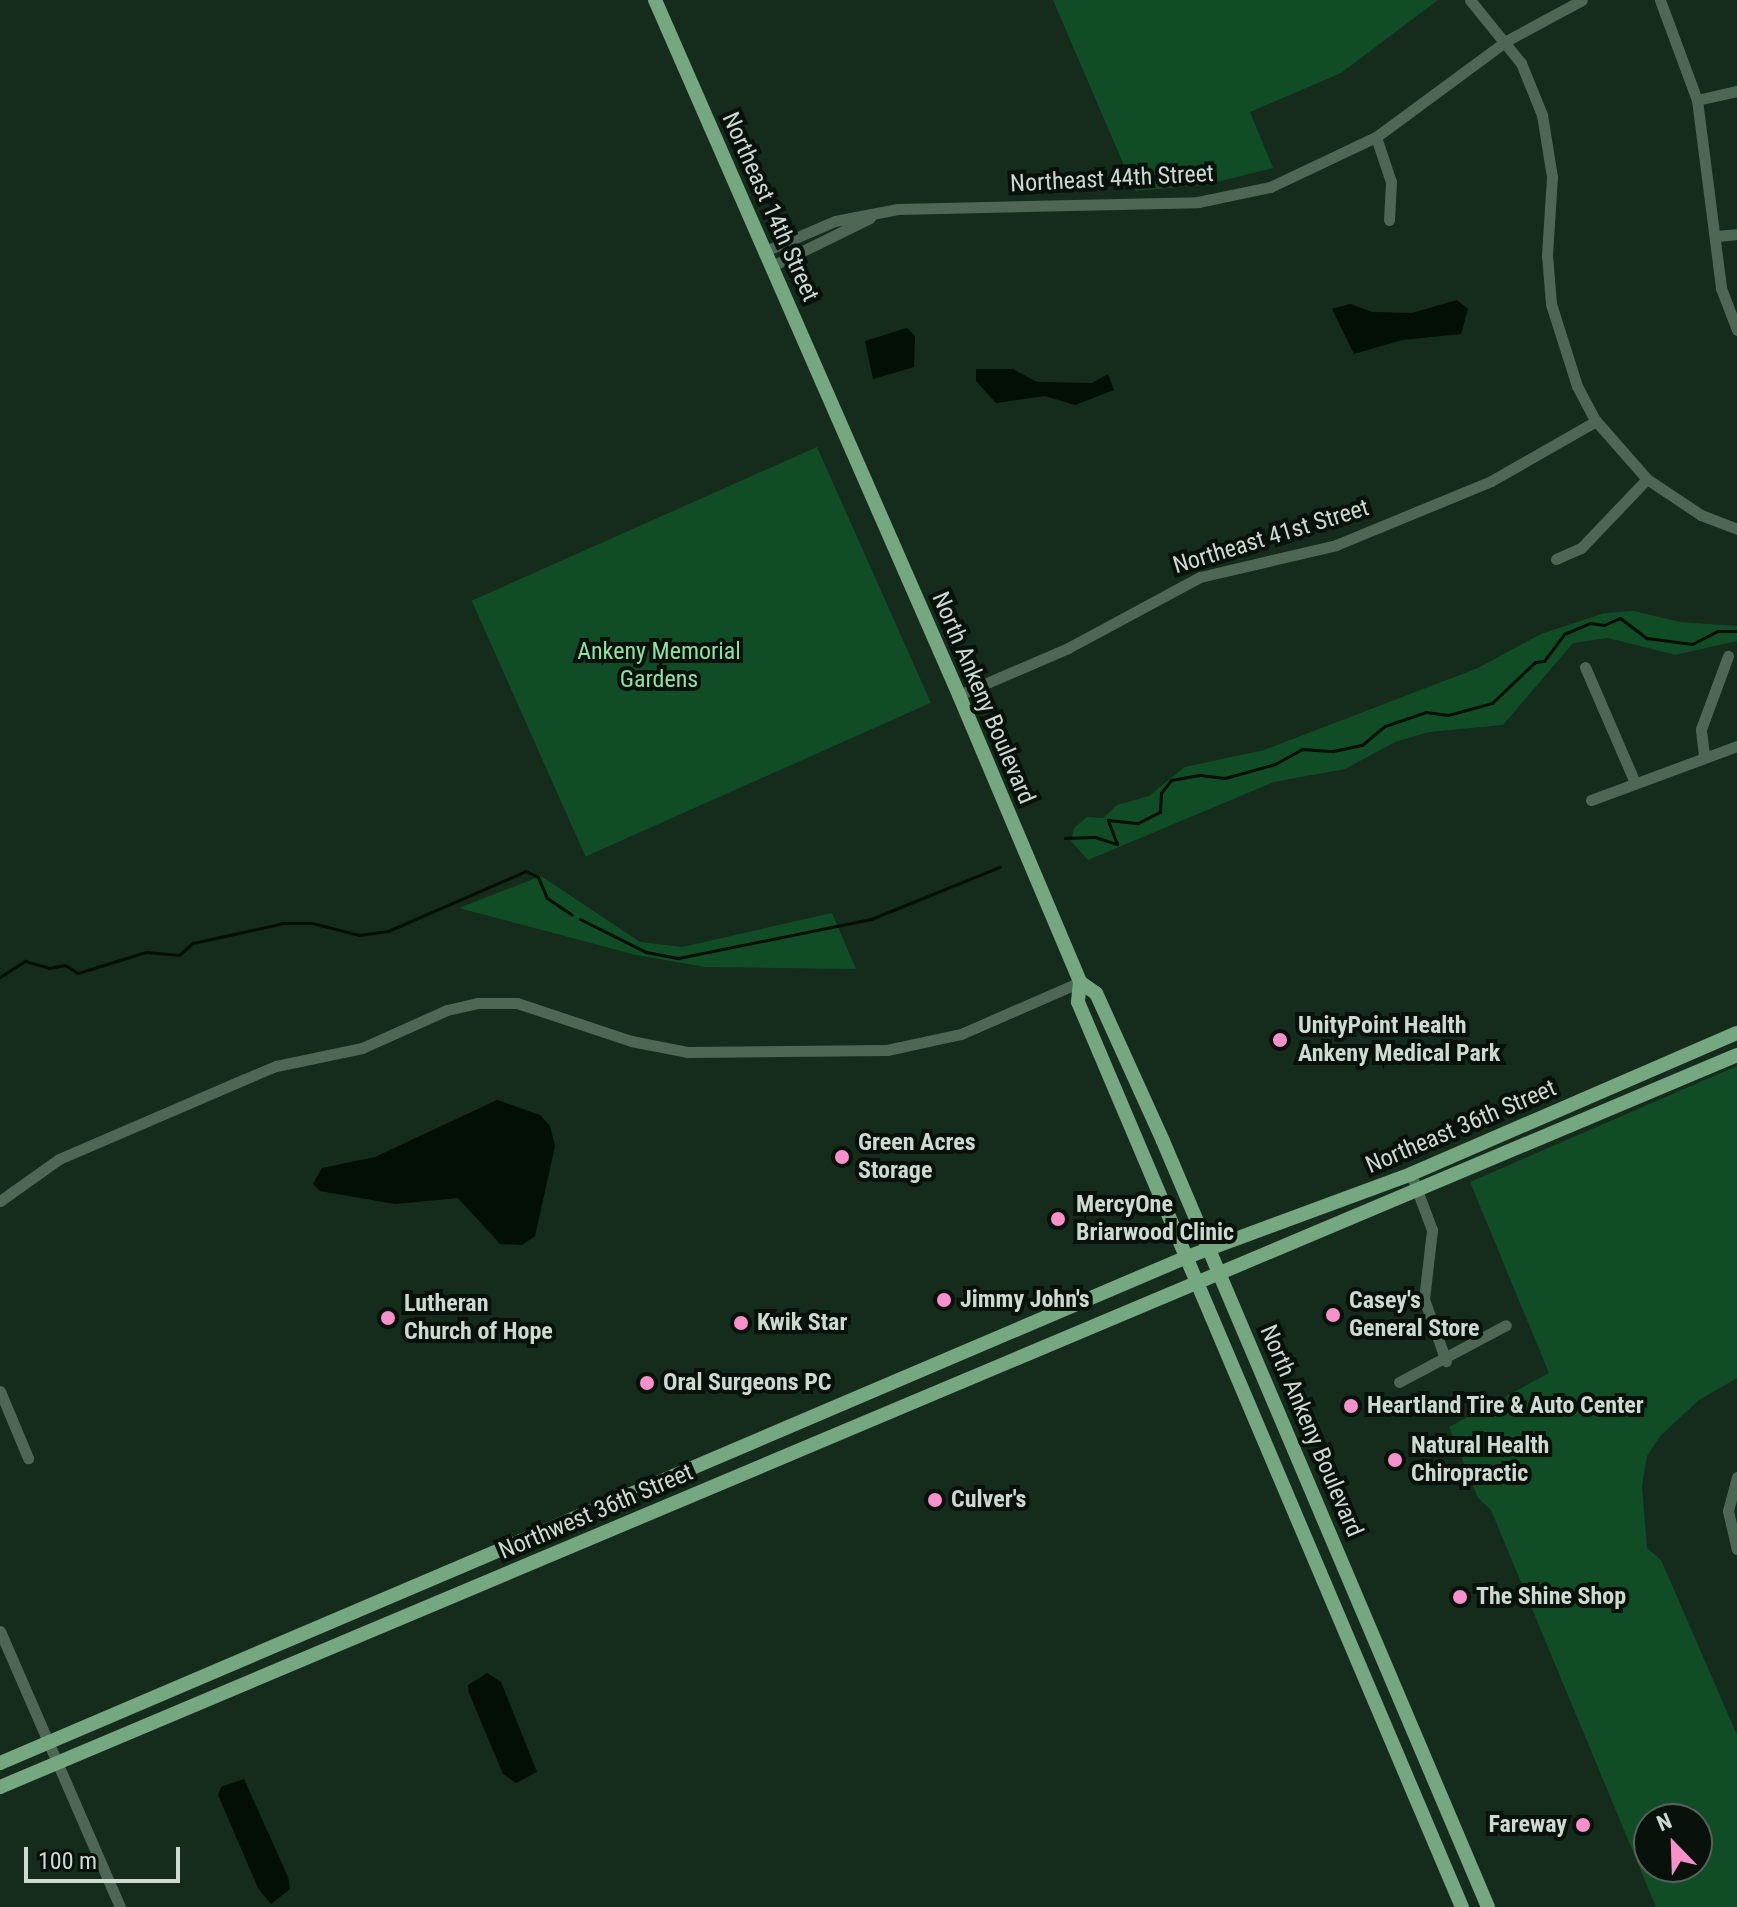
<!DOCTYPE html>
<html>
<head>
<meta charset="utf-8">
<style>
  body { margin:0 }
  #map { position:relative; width:1737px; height:1907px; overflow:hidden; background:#152b1b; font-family:"Roboto Condensed",sans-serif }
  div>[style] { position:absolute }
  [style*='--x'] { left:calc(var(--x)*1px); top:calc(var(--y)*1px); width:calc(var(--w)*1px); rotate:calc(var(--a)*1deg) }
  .green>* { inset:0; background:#104d27; transform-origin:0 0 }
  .water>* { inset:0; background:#010f04 }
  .stream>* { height:3px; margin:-1.5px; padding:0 1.5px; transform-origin:1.5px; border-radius:1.5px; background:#010f04 }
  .minor>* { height:11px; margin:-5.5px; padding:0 5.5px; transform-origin:5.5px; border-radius:5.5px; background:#4e6654 }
  .major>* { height:14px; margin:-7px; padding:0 7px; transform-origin:7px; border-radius:7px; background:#75a781 }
  .dots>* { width:22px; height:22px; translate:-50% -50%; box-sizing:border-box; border:4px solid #08110a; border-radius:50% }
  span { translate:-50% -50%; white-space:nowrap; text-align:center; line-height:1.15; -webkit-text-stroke:8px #08110a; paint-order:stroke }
  .street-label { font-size:24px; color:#ccdacf }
  .park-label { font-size:24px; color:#8de2a3 }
  .poi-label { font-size:24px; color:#ccdacf; font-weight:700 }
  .left { translate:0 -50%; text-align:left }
  .right { translate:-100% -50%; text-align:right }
  .north { position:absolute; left:1633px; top:1803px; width:80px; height:80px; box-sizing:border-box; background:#08110a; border:2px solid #566159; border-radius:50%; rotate:337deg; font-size:22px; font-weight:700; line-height:32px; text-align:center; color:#ccdacf }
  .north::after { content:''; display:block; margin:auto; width:28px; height:36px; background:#f890cc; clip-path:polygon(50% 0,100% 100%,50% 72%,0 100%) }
  .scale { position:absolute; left:24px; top:1847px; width:156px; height:36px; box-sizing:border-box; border:4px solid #ccdacf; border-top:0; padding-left:10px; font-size:24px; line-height:28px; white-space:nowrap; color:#ccdacf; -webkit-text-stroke:6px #08110a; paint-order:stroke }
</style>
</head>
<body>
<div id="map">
  <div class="green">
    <div style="clip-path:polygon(1053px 0,1438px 0,1341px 73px,1250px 112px,1273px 168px,1205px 185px,1135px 191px)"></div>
    <div style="left:817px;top:447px;width:280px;height:378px;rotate:66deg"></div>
    <div style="clip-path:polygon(1634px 611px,1680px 622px,1737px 626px,1737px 641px,1675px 655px,1608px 638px,1573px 643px,1503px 725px,1429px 732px,1395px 742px,1345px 769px,1274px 782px,1088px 860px,1071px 841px,1074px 828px,1087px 817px,1103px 818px,1117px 805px,1149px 796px,1185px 767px,1264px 750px,1478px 668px,1541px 634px,1605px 613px)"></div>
    <div style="clip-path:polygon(541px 876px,640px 942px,682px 947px,832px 913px,856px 969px,705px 967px,636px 955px,459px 908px)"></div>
    <div style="clip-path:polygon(evenodd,1737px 1066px,1737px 1378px,1699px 1400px,1661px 1435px,1647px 1456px,1642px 1486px,1647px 1548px,1661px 1560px,1737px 1735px,1737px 1907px,1656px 1907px,1491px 1510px,1478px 1498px,1449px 1427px,1549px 1373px,1470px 1182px,1737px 1066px,1649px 1819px,1697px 1819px,1697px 1867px,1649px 1867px,1649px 1819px)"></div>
  </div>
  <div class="water">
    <div style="clip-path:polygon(1457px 300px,1468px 309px,1461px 334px,1402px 340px,1354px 354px,1332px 309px,1350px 304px,1372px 312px,1412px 313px)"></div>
    <div style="clip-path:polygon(907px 328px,915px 336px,914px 367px,873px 379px,865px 341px)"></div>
    <div style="clip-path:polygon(976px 369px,1013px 369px,1037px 382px,1092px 383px,1108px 374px,1114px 390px,1075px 405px,1045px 396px,996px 403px,976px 381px)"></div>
    <div style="clip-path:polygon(497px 1100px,540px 1115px,550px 1126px,555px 1146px,535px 1236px,522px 1245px,500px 1244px,458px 1198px,395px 1204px,320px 1191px,313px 1184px,322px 1168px,375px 1157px)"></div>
    <div style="clip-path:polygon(487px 1673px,501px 1682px,537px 1772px,516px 1783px,503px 1774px,469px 1693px,468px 1685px)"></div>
    <div style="clip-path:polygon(244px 1779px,288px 1877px,290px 1889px,271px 1904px,258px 1888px,218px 1795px,221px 1787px)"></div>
  </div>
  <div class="stream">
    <div style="--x:1065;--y:838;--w:30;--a:-2"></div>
    <div style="--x:1095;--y:837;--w:23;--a:18"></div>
    <div style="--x:1117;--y:844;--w:26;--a:-111"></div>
    <div style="--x:1108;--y:820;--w:30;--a:6"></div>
    <div style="--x:1138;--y:823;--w:25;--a:-27"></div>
    <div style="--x:1160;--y:812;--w:19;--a:-87"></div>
    <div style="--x:1161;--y:793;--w:16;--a:-52"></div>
    <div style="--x:1171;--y:780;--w:29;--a:-10"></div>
    <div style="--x:1200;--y:775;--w:25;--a:7"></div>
    <div style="--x:1225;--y:778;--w:52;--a:-15.6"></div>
    <div style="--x:1275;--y:764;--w:31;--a:-29"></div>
    <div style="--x:1302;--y:749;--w:31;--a:4"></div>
    <div style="--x:1333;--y:751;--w:30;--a:-12"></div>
    <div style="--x:1362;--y:745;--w:30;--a:-40"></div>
    <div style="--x:1385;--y:726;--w:43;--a:-18.9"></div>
    <div style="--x:1426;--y:712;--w:22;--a:8"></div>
    <div style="--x:1448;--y:715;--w:46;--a:-15.3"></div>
    <div style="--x:1492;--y:703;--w:59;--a:-43.6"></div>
    <div style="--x:1535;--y:662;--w:9;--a:-6"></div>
    <div style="--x:1544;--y:661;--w:34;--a:-53"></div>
    <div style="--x:1564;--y:634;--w:28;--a:-23"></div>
    <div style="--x:1590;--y:623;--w:14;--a:8"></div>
    <div style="--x:1604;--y:625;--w:17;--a:-24"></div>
    <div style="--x:1620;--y:618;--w:34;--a:37"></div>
    <div style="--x:1647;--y:638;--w:45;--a:7.6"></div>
    <div style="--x:1692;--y:644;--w:29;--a:-27"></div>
    <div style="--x:1718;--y:631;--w:19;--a:0"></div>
    <div style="--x:580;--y:919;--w:74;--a:26.6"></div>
    <div style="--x:646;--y:952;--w:33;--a:11"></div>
    <div style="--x:678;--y:958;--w:197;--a:-11.4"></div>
    <div style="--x:871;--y:919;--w:139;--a:-22"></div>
    <div style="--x:0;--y:977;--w:30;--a:-33"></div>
    <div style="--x:25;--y:961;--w:25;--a:16"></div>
    <div style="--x:49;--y:968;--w:16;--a:-11"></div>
    <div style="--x:65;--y:965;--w:15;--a:32"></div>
    <div style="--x:78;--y:973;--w:71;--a:-17.2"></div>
    <div style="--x:146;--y:952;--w:33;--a:5"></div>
    <div style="--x:179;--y:955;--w:18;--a:-41"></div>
    <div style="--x:193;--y:943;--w:93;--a:-12.4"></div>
    <div style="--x:284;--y:923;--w:28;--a:0"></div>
    <div style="--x:312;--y:923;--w:49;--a:14.3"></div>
    <div style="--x:359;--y:935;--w:29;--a:-8"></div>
    <div style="--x:388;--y:931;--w:150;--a:-23.5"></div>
    <div style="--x:526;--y:871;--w:13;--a:27"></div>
    <div style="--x:538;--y:877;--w:23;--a:67"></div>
    <div style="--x:547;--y:898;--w:30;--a:34"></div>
  </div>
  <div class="minor">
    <div style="--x:1470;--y:0;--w:81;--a:51"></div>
    <div style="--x:1521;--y:63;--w:56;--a:68"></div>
    <div style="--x:1542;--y:115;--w:63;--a:80.8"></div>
    <div style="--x:1552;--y:177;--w:78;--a:93.7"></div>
    <div style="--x:1547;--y:255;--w:49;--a:85.3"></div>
    <div style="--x:1551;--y:304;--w:86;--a:72.4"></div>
    <div style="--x:1577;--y:386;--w:40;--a:62"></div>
    <div style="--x:1596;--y:421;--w:77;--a:48.7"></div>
    <div style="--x:1647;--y:479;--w:65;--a:33.7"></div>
    <div style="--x:1701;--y:515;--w:39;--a:21"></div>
    <div style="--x:1660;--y:0;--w:107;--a:69.7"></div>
    <div style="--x:1697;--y:100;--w:190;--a:82.7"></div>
    <div style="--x:1721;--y:288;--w:45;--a:69.1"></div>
    <div style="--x:1697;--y:100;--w:41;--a:-12.7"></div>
    <div style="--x:1376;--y:137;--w:47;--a:71.6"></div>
    <div style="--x:1391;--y:182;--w:38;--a:93"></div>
    <div style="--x:1716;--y:236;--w:21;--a:-5"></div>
    <div style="--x:765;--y:251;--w:76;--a:-23.2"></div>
    <div style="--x:835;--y:221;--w:64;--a:-10.8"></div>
    <div style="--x:898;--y:209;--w:300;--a:-1.3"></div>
    <div style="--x:1198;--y:202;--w:74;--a:-11.8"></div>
    <div style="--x:1270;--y:187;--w:117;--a:-25.3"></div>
    <div style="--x:1376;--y:137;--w:162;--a:-36.4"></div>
    <div style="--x:1506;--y:41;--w:86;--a:-28.3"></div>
    <div style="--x:772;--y:266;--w:109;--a:-26.1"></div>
    <div style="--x:1556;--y:559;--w:27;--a:-24"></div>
    <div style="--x:1581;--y:548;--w:95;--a:-46.3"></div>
    <div style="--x:1585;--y:667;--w:123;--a:66.6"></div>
    <div style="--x:959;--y:695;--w:119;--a:-23.3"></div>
    <div style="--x:1068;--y:648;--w:150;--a:-28.3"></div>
    <div style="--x:1200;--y:577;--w:140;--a:-13.2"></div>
    <div style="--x:1336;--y:545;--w:168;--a:-22.4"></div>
    <div style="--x:1491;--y:481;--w:121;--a:-29.7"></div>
    <div style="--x:1704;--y:755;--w:26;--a:-97"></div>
    <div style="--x:1701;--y:729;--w:78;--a:-69.7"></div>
    <div style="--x:1591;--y:800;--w:156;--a:-20.3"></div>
    <div style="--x:1411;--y:1174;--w:60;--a:69.4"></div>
    <div style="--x:1432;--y:1230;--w:69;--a:96.6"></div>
    <div style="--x:1424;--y:1299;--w:66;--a:70.5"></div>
    <div style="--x:0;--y:1201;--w:72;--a:-35.4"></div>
    <div style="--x:59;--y:1159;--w:202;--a:-23.3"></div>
    <div style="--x:245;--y:1079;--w:34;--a:-23"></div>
    <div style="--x:276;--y:1066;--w:88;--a:-11.8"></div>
    <div style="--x:362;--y:1048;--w:93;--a:-24.1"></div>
    <div style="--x:447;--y:1010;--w:31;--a:-13"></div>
    <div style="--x:477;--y:1003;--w:40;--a:0"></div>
    <div style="--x:517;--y:1003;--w:120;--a:18.4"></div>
    <div style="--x:631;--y:1041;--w:57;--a:11.1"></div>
    <div style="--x:687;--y:1052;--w:200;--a:-0.6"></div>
    <div style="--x:887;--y:1050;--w:76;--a:-12.2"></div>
    <div style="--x:961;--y:1034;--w:130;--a:-23.6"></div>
    <div style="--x:1399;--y:1382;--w:121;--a:-28"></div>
    <div style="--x:0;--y:1391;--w:73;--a:67.3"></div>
    <div style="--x:1737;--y:1477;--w:35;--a:105"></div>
    <div style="--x:1728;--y:1511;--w:39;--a:77"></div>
    <div style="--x:0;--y:1631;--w:301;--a:66.5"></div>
  </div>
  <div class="major">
    <div style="--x:655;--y:0;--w:759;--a:66.37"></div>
    <div style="--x:959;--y:695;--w:311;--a:67.1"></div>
    <div style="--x:1080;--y:982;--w:20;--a:96"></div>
    <div style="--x:1078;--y:1002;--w:983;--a:67.01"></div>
    <div style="--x:1080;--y:982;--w:19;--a:35"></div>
    <div style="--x:1096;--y:993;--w:162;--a:65.6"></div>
    <div style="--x:1163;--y:1141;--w:832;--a:67.01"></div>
    <div style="--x:0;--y:1763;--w:1290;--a:-23.09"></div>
    <div style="--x:1187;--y:1257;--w:239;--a:-20.3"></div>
    <div style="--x:1411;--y:1174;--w:355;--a:-23.4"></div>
    <div style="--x:0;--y:1787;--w:1885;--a:-22.85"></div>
  </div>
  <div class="dots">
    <div style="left:1280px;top:1040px;background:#f890cc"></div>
    <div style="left:842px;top:1157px;background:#f890cc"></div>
    <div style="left:1058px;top:1219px;background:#f890cc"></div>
    <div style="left:944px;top:1300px;background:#f890cc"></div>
    <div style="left:1333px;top:1315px;background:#f890cc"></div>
    <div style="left:388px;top:1318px;background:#f890cc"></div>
    <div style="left:741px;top:1323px;background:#f890cc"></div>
    <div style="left:647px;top:1383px;background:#f890cc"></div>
    <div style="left:1351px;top:1406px;background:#f890cc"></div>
    <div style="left:1395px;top:1460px;background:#f890cc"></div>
    <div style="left:935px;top:1500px;background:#f890cc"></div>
    <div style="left:1460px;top:1597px;background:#f890cc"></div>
    <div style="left:1583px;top:1825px;background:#f890cc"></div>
  </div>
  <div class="street-label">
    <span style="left:1112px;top:179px;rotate:-3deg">Northeast 44th Street</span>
    <span style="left:770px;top:207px;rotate:66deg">Northeast 14th Street</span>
    <span style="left:1271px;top:537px;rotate:-17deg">Northeast 41st Street</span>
    <span style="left:983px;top:698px;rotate:67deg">North Ankeny Boulevard</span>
    <span style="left:1461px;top:1127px;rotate:-23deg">Northeast 36th Street</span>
    <span style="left:1311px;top:1431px;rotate:67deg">North Ankeny Boulevard</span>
    <span style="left:596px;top:1512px;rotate:-23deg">Northwest 36th Street</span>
  </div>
  <div class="park-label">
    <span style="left:659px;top:666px">Ankeny Memorial<br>Gardens</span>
  </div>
  <div class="poi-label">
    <span class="left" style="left:1298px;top:1040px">UnityPoint Health<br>Ankeny Medical Park</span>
    <span class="left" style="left:858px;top:1157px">Green Acres<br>Storage</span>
    <span class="left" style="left:1076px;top:1219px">MercyOne<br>Briarwood Clinic</span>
    <span class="left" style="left:960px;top:1300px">Jimmy John's</span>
    <span class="left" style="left:1349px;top:1315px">Casey's<br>General Store</span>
    <span class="left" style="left:404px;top:1318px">Lutheran<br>Church of Hope</span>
    <span class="left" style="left:757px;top:1323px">Kwik Star</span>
    <span class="left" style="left:663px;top:1383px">Oral Surgeons PC</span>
    <span class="left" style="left:1367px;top:1406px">Heartland Tire &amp; Auto Center</span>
    <span class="left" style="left:1411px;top:1460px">Natural Health<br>Chiropractic</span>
    <span class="left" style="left:951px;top:1500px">Culver's</span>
    <span class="left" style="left:1476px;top:1597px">The Shine Shop</span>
    <span class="right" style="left:1567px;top:1825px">Fareway</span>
  </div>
  <div class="north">N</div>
  <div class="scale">100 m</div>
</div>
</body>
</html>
